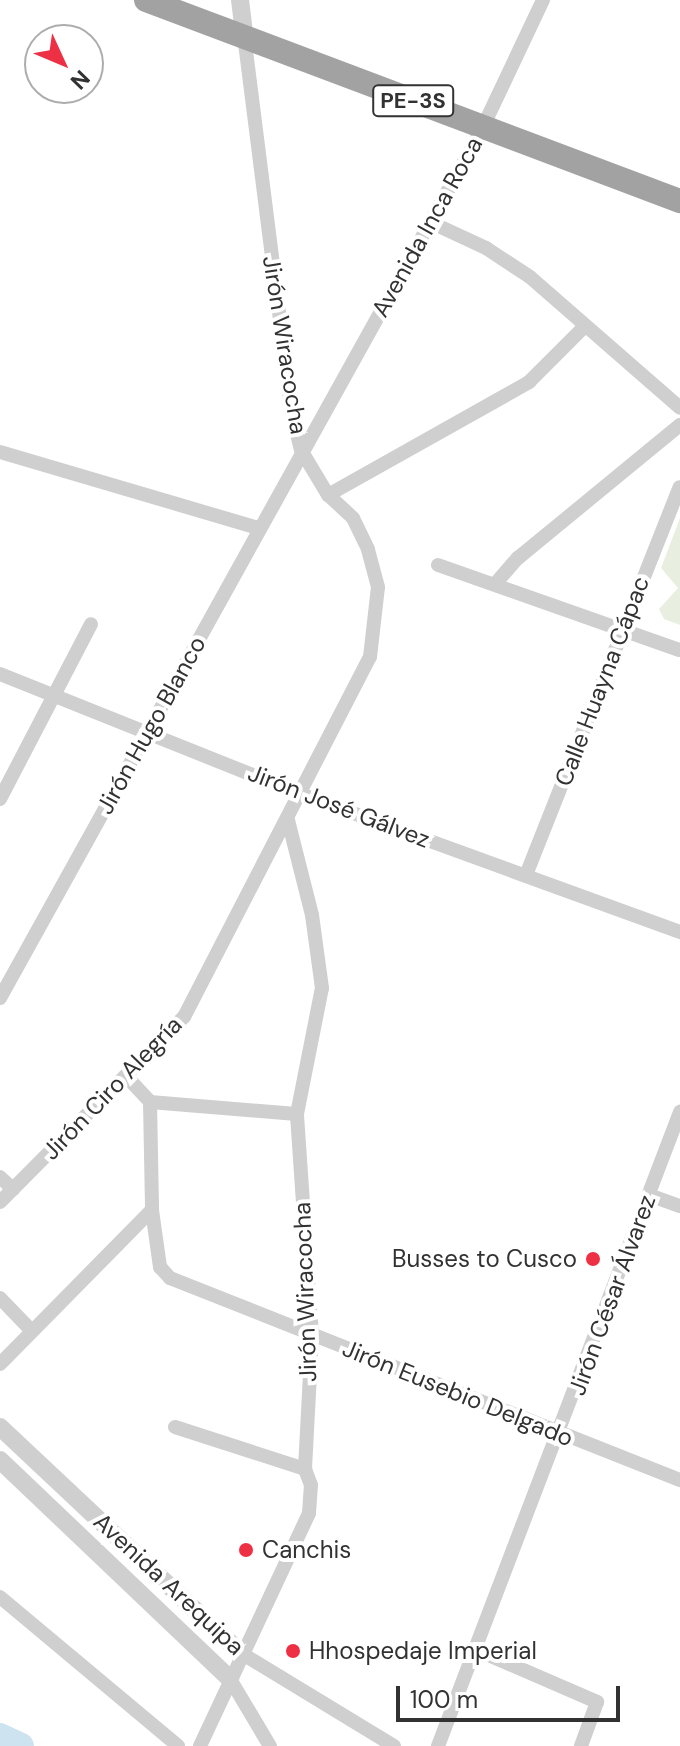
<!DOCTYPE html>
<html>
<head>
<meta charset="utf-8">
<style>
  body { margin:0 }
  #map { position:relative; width:680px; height:1746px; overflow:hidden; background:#fff; font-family:"DM Sans",sans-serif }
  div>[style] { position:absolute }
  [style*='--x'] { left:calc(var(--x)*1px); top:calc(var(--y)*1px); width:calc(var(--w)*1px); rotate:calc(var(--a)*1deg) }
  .green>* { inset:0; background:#e9efe0 }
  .river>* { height:26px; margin:-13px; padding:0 13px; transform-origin:13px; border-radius:13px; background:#cde3ef }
  .minor>* { height:14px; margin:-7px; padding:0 7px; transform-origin:7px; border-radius:7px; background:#cfcfcf }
  .tertiary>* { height:18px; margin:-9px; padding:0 9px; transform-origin:9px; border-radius:9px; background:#cfcfcf }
  .trunk>* { height:24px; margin:-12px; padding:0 12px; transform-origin:12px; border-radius:12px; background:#a2a2a2 }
  .dots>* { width:22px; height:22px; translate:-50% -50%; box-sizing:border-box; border:4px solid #fff; border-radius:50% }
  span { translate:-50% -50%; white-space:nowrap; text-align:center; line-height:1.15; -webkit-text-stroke:8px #fff; paint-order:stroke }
  .shield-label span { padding:2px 6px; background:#fff; border:2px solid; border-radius:6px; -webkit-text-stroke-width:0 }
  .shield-label { font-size:22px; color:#323232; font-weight:700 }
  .street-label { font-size:24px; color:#323232 }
  .poi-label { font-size:24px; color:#323232 }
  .right { translate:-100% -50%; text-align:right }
  .left { translate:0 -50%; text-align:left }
  .north { position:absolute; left:24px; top:24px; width:80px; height:80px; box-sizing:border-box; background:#fff; border:2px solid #adadad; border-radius:50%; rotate:134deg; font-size:22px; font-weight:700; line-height:32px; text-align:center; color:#323232 }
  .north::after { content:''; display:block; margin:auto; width:28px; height:36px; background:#ed3044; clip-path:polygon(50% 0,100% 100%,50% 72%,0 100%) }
  .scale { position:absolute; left:396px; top:1686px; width:224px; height:36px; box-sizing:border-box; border:4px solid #323232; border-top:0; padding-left:10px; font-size:24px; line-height:28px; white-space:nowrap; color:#323232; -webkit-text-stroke:6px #fff; paint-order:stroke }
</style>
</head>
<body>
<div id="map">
  <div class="green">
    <div style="clip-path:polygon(680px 518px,680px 625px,664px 619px,659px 609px,678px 588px,661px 568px)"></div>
  </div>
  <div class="river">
    <div style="--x:0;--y:1736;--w:23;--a:25"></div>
  </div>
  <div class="minor">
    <div style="--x:430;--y:222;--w:62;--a:24.9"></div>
    <div style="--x:486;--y:248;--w:53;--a:33.4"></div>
    <div style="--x:530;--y:277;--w:199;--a:41.1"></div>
    <div style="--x:0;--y:452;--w:270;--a:16.4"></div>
    <div style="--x:328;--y:495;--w:231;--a:-29.3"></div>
    <div style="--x:529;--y:382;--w:79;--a:-45"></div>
    <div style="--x:438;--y:565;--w:256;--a:19.4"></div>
    <div style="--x:495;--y:584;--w:35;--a:-49"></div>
    <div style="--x:518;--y:558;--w:210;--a:-39.4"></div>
    <div style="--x:0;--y:674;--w:321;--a:21.8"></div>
    <div style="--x:298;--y:793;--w:407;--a:20"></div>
    <div style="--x:0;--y:799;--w:197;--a:-62.5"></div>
    <div style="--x:526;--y:875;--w:417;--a:-68.4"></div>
    <div style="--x:0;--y:998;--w:994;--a:-60.98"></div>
    <div style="--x:482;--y:129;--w:143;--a:-64.7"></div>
    <div style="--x:126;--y:1076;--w:35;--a:47"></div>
    <div style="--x:150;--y:1102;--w:108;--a:88.9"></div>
    <div style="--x:152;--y:1210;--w:58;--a:82"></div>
    <div style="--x:160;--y:1267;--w:15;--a:48"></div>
    <div style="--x:170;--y:1278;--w:549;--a:21.61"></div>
    <div style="--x:150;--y:1102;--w:147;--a:4.7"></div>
    <div style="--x:0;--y:1177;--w:18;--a:43"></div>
    <div style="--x:649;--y:1195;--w:33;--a:20"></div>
    <div style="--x:0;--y:1202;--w:261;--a:-45.2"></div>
    <div style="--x:184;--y:1017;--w:405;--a:-62.7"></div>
    <div style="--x:370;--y:657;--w:70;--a:-83.5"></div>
    <div style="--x:378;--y:587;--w:39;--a:-105"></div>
    <div style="--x:368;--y:549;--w:34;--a:-116"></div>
    <div style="--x:353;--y:518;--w:34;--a:-137"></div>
    <div style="--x:328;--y:495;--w:52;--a:-121"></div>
    <div style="--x:301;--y:450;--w:36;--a:-104"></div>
    <div style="--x:292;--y:415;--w:384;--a:-97.2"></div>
    <div style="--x:0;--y:1298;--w:46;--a:45.9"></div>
    <div style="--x:0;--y:1364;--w:216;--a:-45.4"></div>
    <div style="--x:175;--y:1427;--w:137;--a:17.9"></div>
    <div style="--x:0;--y:1597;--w:232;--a:39.9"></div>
    <div style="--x:477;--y:1650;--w:131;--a:23.4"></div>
    <div style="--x:597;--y:1702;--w:47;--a:110"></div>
    <div style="--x:241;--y:1653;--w:179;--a:31.3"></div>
    <div style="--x:230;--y:1679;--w:78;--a:59.2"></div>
    <div style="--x:200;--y:1746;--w:257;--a:-64.9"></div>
    <div style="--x:309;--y:1513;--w:28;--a:-86"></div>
    <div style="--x:311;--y:1485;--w:17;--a:-111"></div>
    <div style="--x:305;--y:1469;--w:134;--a:-87"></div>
    <div style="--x:312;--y:1335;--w:222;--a:-93.9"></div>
    <div style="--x:297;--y:1114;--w:128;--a:-78.8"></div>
    <div style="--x:322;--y:988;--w:74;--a:-97.8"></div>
    <div style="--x:312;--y:915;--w:98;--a:-104.2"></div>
    <div style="--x:438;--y:1746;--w:679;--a:-69.11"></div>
  </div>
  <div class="tertiary">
    <div style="--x:240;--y:0;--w:34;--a:83"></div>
    <div style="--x:0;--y:1427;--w:330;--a:43.2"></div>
    <div style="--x:0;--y:1460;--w:318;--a:43.6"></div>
  </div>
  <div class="trunk">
    <div style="--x:146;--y:0;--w:571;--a:20.63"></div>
  </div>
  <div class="dots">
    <div style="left:593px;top:1259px;background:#ed3044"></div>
    <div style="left:246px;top:1550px;background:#ed3044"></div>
    <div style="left:293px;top:1651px;background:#ed3044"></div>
  </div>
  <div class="shield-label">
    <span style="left:413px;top:101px">PE-3S</span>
  </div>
  <div class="street-label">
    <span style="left:427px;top:227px;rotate:-61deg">Avenida Inca Roca</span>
    <span style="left:285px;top:345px;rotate:81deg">Jirón Wiracocha</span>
    <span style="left:602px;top:681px;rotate:-69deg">Calle Huayna Cápac</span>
    <span style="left:151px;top:725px;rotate:-61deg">Jirón Hugo Blanco</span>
    <span style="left:339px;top:806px;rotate:21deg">Jirón José Gálvez</span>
    <span style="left:112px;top:1088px;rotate:-46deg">Jirón Ciro Alegría</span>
    <span style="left:305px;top:1292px;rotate:-92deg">Jirón Wiracocha</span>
    <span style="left:612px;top:1295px;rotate:-70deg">Jirón César Álvarez</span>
    <span style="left:458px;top:1393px;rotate:22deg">Jirón Eusebio Delgado</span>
    <span style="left:169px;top:1584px;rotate:43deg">Avenida Arequipa</span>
  </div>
  <div class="poi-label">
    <span class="right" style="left:577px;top:1259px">Busses to Cusco</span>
    <span class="left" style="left:262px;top:1550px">Canchis</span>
    <span class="left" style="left:309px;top:1651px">Hhospedaje Imperial</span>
  </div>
  <div class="north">N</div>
  <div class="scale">100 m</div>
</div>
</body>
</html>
